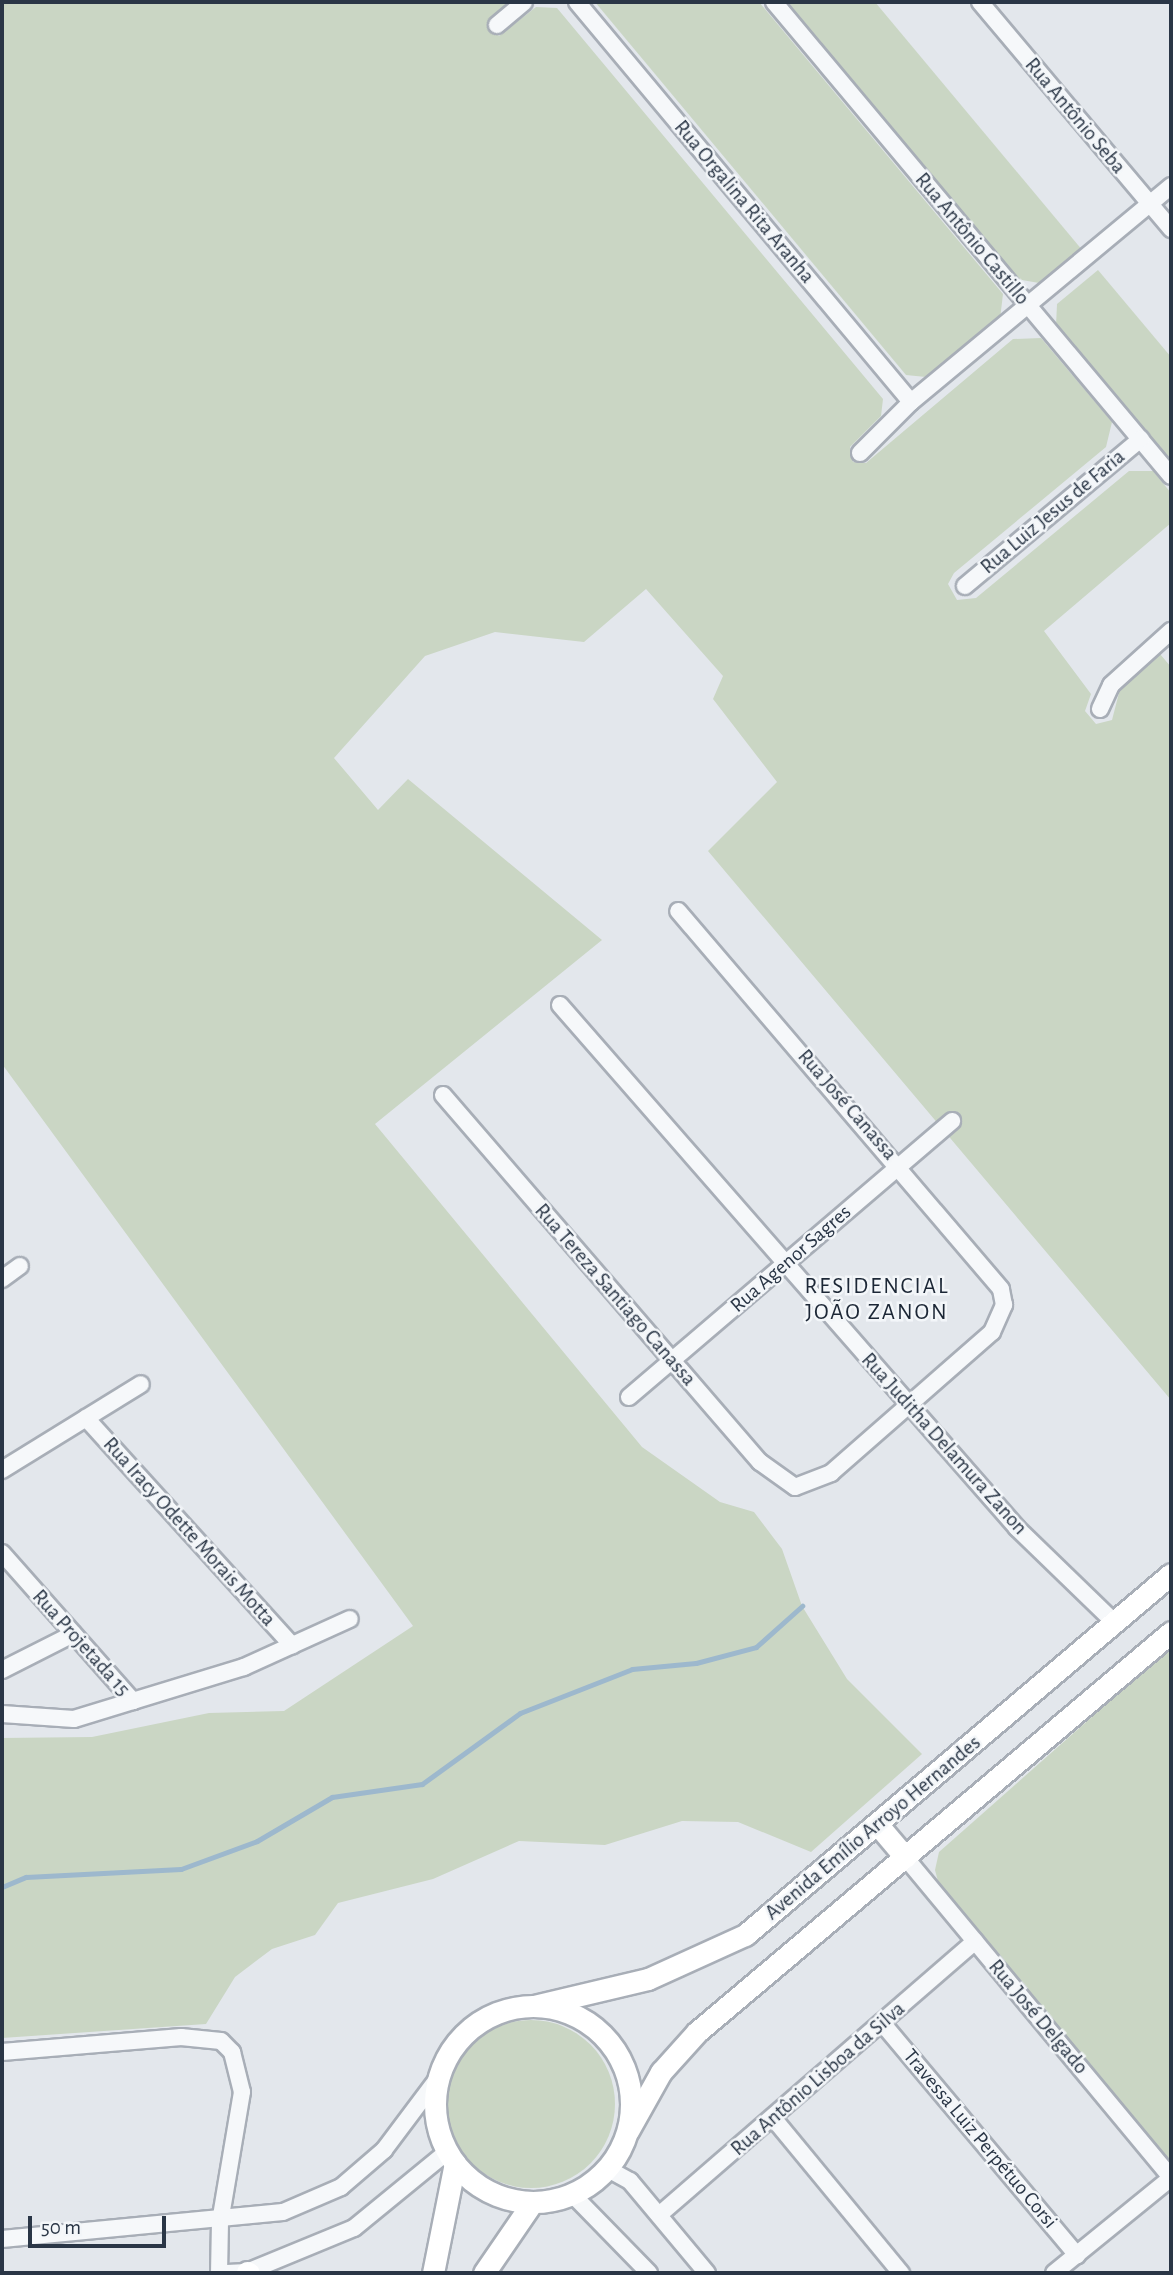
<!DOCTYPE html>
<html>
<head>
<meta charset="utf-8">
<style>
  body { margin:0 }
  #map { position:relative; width:1173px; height:2275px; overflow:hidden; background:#e3e7ec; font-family:"Alegreya Sans",sans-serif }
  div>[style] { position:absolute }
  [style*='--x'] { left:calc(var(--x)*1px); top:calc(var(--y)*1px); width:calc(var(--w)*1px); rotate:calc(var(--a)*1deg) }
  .green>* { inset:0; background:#cad6c4 }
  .round { border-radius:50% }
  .stream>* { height:5px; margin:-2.5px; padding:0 2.5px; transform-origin:2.5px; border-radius:2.5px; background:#9db8cd }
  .roads { filter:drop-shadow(2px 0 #a8aeb7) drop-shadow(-2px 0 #a8aeb7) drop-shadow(0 2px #a8aeb7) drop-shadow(0 -2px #a8aeb7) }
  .street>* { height:16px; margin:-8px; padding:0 8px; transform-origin:8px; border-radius:8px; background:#f6f8fa }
  .secondary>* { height:21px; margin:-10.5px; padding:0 10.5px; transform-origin:10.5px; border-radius:10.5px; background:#fff }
  .secondary>.ring { margin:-10.5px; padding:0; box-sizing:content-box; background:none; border:21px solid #fff; border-radius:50% }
  span { translate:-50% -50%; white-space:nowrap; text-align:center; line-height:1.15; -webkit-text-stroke:5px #f3f6f9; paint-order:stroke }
  .street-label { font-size:21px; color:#2a3646 }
  .neighbourhood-label { font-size:23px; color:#1c2736; letter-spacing:2px }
  .frame { position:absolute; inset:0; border:4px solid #2a3646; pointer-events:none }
  .scale { position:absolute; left:28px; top:2216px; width:138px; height:32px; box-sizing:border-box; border:4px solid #2a3646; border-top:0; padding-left:9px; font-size:21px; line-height:24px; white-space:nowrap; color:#2a3646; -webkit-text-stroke:5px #f3f6f9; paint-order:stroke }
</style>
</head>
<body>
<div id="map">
  <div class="green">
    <div style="clip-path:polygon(2px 2px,509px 2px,488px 22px,499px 36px,536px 7px,557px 8px,883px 399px,881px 416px,850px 447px,853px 462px,866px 463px,1013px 339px,1041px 338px,1112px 422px,1106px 447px,954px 573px,948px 584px,957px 600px,976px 598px,1129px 471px,1153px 471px,1171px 493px,1171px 523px,1044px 631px,1091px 694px,1085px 711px,1096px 724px,1112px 720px,1120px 689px,1160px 654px,1171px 667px,1171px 1400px,708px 851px,777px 782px,713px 699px,723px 676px,646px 589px,584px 642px,495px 632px,425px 656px,334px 758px,378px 810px,408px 779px,602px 940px,375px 1124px,642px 1447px,720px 1502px,754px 1512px,782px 1549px,802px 1606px,847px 1679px,922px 1754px,811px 1852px,738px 1822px,682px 1821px,605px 1845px,519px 1841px,433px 1879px,338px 1903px,315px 1935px,272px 1949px,235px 1977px,206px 2024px,2px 2038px,2px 1738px,92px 1737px,209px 1713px,284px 1711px,413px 1626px,2px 1064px)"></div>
    <div style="clip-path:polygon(595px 2px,759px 2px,1003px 294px,1000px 319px,926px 377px,906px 375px)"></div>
    <div style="clip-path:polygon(785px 2px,875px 2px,1083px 251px,1045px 284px,1016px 279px)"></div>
    <div style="clip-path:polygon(1098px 270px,1171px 357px,1171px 462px,1056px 326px,1057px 304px)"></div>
    <div style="clip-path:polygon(1171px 1647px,1171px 2163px,940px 1889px,935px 1870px,939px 1852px)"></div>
    <div class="round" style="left:447px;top:2020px;width:168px;height:168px"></div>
  </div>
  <div class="stream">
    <div style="--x:2;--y:1887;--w:26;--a:-23"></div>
    <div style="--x:26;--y:1877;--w:155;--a:-3"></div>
    <div style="--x:181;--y:1869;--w:81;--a:-20.2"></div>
    <div style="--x:257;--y:1841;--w:87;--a:-30.4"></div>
    <div style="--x:332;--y:1797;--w:91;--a:-8.2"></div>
    <div style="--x:422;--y:1784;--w:121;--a:-35.9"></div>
    <div style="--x:520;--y:1713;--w:120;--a:-21.4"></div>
    <div style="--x:632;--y:1669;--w:64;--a:-5.4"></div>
    <div style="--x:696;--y:1663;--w:62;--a:-14.9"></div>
    <div style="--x:756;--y:1647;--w:62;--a:-41.7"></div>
  </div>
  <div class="roads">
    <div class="street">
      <div style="--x:577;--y:2;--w:521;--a:50.14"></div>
      <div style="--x:774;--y:2;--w:618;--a:50.05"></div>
      <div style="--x:980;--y:2;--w:297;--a:49.9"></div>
      <div style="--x:497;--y:25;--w:35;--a:-40"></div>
      <div style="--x:860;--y:453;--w:72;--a:-45"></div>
      <div style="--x:911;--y:402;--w:338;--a:-39.7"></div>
      <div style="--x:965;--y:586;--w:229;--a:-39.9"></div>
      <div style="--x:1100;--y:709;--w:26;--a:-65"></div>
      <div style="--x:1111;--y:685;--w:81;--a:-42"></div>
      <div style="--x:560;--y:1005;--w:695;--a:48.85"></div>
      <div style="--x:1017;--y:1528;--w:135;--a:44.1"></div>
      <div style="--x:443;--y:1095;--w:485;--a:49.2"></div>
      <div style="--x:760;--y:1462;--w:43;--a:35.5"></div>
      <div style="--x:795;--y:1487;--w:39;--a:-21"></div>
      <div style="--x:831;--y:1473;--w:214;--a:-41.2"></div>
      <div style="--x:992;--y:1332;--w:30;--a:-66"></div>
      <div style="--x:1004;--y:1305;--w:16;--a:-101"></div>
      <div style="--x:1001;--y:1289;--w:497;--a:-130.5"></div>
      <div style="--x:2;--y:1279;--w:22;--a:-36"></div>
      <div style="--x:629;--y:1397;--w:425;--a:-40.5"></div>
      <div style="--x:86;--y:1418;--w:307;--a:47.8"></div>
      <div style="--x:2;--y:1470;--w:163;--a:-31.7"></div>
      <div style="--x:2;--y:1553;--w:198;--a:48.5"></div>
      <div style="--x:2;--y:1670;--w:80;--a:-26.9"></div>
      <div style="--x:2;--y:1714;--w:72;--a:4"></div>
      <div style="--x:74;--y:1719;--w:178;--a:-17"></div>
      <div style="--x:244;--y:1667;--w:116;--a:-24.4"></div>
      <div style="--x:905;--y:1857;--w:416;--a:50.3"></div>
      <div style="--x:883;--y:2024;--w:302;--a:50"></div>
      <div style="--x:2;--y:2052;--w:180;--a:-4.8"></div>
      <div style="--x:181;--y:2037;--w:40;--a:5.7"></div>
      <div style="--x:221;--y:2041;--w:16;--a:45"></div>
      <div style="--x:232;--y:2052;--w:41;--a:76"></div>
      <div style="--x:242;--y:2092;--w:132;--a:99.6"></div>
      <div style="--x:220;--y:2222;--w:51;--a:91.1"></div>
      <div style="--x:774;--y:2119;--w:200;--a:50.5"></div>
      <div style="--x:608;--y:2169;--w:25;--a:29"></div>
      <div style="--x:630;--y:2181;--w:120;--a:50.1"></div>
      <div style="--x:573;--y:2195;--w:109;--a:45.7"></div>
      <div style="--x:659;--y:2215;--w:418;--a:-40.9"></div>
      <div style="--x:2;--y:2239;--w:282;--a:-5.5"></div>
      <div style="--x:283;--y:2212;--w:63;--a:-23.3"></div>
      <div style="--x:341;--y:2187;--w:57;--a:-40.7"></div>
      <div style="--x:384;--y:2150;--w:90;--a:-53.1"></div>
      <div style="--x:227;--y:2273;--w:20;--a:-3"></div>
      <div style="--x:247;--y:2272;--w:116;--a:-22.4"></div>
      <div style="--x:354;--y:2228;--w:120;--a:-39.3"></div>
      <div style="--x:1054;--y:2273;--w:151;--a:-39.1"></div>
    </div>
    <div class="secondary">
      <div style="--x:878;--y:1825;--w:42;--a:49.8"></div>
      <div style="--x:534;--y:2006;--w:117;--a:-13.3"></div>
      <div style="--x:648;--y:1979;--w:107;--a:-24.4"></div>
      <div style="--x:745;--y:1935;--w:558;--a:-40.28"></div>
      <div class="ring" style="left:435px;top:2006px;width:175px;height:175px"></div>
      <div style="--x:628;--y:2131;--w:68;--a:-60.8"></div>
      <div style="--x:661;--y:2072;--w:54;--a:-48"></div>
      <div style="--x:697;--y:2032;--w:620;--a:-40.16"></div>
      <div style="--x:247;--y:2272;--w:2;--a:27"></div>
      <div style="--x:433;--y:2273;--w:112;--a:-78.7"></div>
      <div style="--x:484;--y:2273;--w:85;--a:-55.6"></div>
    </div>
  </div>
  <div class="street-label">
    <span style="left:1075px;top:116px;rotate:50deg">Rua Antônio Seba</span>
    <span style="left:744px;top:202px;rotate:50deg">Rua Orgalina Rita Aranha</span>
    <span style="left:972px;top:239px;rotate:50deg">Rua Antônio Castillo</span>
    <span style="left:1053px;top:512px;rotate:-40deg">Rua Luiz Jesus de Faria</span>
    <span style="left:847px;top:1105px;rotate:49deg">Rua José Canassa</span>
    <span style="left:791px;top:1259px;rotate:-41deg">Rua Agenor Sagres</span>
    <span style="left:615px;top:1295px;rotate:49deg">Rua Tereza Santiago Canassa</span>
    <span style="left:944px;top:1444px;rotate:48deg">Rua Juditha Delamura Zanon</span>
    <span style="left:189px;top:1532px;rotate:48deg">Rua Iracy Odette Morais Motta</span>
    <span style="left:81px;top:1643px;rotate:48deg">Rua Projetada 15</span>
    <span style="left:873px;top:1828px;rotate:-40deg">Avenida Emílio Arroyo Hernandes</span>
    <span style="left:1038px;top:2017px;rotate:50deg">Rua José Delgado</span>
    <span style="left:818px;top:2079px;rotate:-41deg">Rua Antônio Lisboa da Silva</span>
    <span style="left:980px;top:2139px;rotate:50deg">Travessa Luiz Perpétuo Corsi</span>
  </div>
  <div class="neighbourhood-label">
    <span style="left:877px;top:1300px">RESIDENCIAL<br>JOÃO ZANON</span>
  </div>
  <div class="frame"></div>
  <div class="scale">50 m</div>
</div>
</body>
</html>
